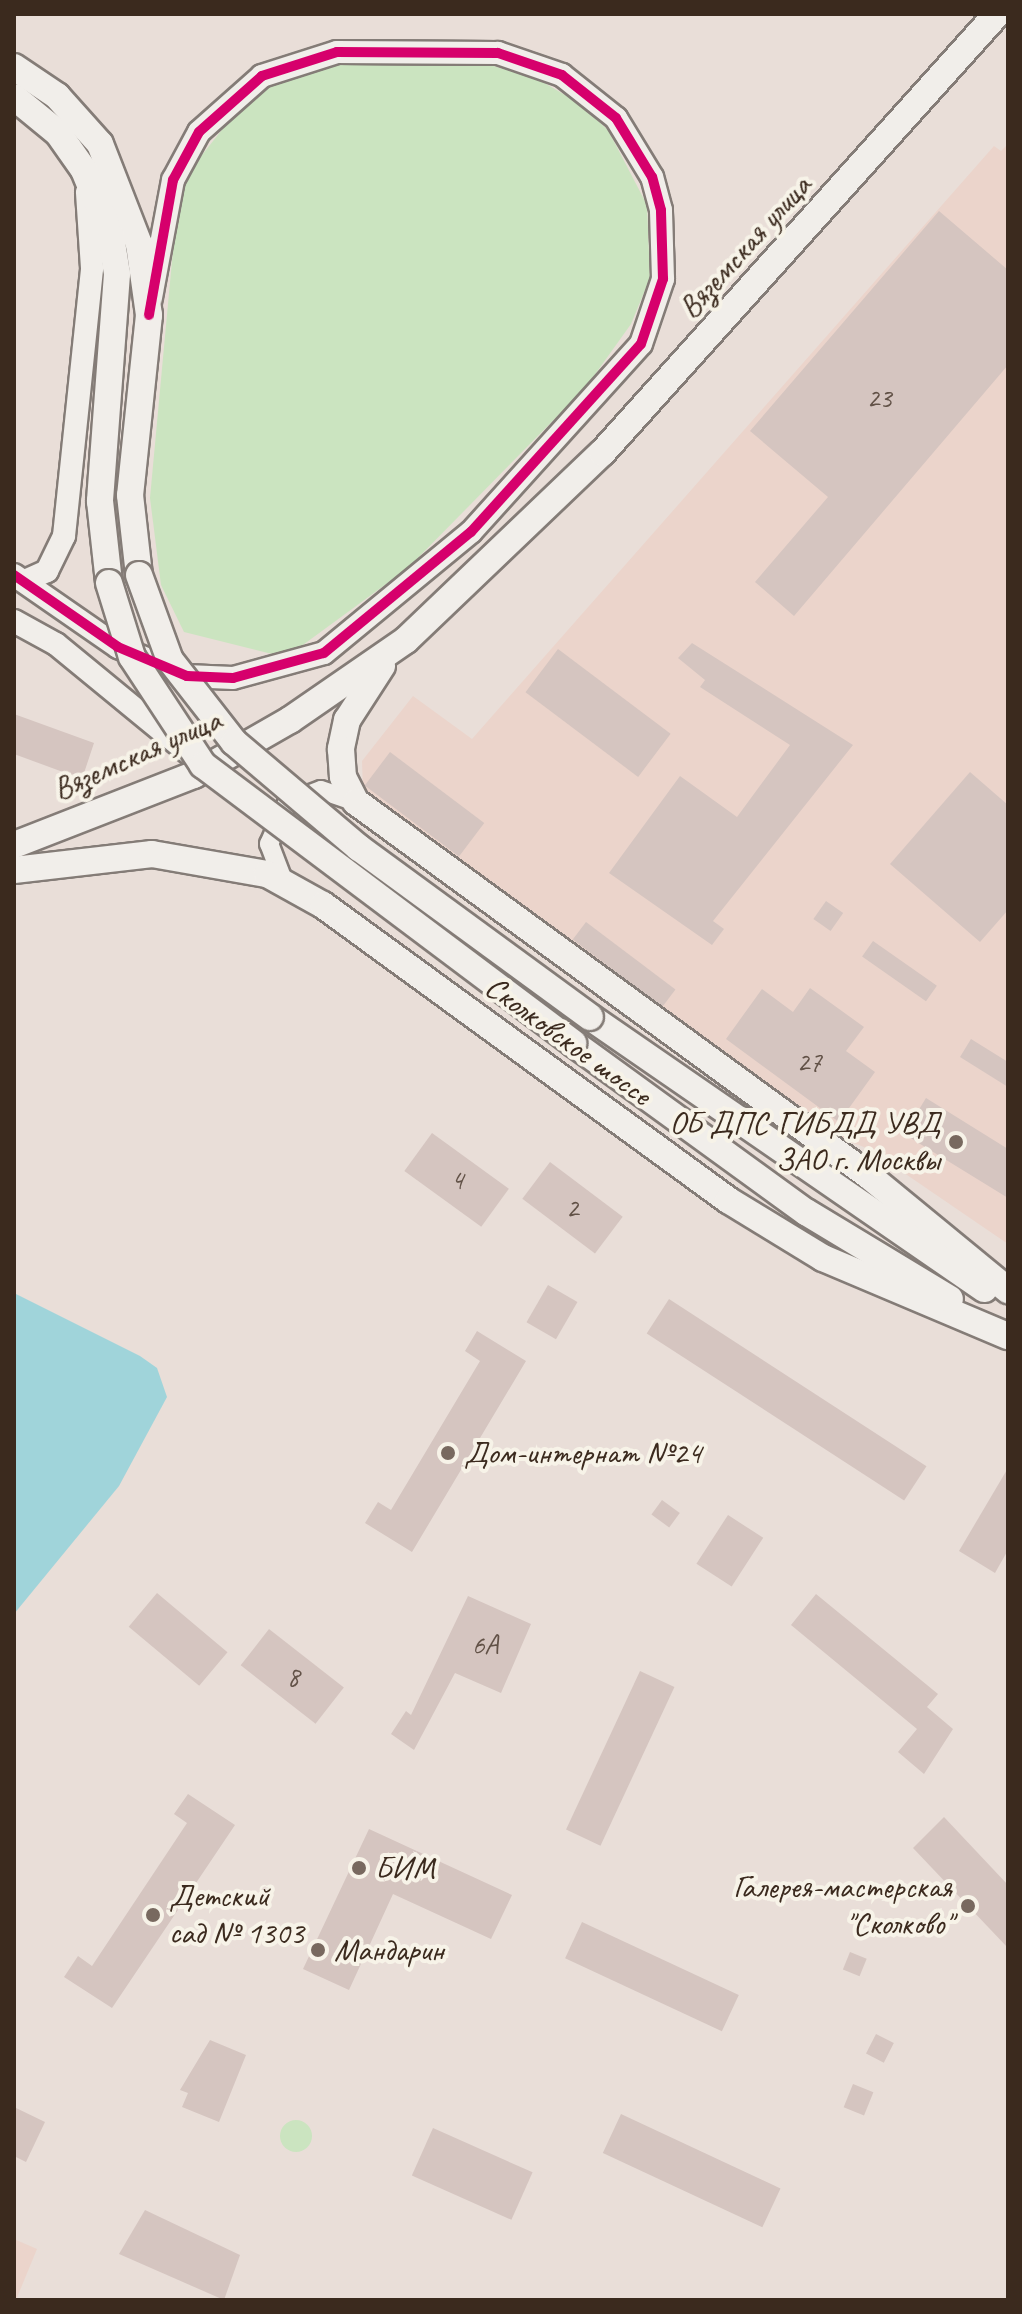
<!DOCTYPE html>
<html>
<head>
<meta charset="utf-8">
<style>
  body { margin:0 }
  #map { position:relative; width:1022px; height:2314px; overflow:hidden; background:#e9ded8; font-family:Caveat,sans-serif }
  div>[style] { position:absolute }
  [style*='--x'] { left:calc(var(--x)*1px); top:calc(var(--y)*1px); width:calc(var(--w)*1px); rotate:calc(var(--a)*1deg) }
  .built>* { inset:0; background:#ebd4cb }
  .green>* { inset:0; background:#cbe4c0 }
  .round { border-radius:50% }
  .water>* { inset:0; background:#a0d4da }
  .building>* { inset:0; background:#d5c5c0; transform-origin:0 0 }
  .roads { filter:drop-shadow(2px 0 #847c77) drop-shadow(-2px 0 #847c77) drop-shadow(0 2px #847c77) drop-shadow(0 -2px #847c77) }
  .minor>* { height:18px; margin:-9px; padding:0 9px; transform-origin:9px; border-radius:9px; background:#f1eeea }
  .tertiary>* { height:22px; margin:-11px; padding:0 11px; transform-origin:11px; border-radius:11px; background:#f1eeea }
  .secondary>* { height:26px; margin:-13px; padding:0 13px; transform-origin:13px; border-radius:13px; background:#f1eeea }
  .bridges { filter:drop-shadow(2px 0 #847c77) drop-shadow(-2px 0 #847c77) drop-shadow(0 2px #847c77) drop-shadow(0 -2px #847c77) }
  .secondary-bridge>* { height:26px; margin:-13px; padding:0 13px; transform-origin:13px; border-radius:13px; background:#f1eeea }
  .cycleway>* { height:10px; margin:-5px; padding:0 5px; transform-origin:5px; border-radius:5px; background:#d6006c }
  .dots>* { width:22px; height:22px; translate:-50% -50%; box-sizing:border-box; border:4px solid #f7f3e8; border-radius:50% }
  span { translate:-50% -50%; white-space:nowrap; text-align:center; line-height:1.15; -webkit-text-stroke:8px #f7f3e8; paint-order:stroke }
  .number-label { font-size:28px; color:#625247 }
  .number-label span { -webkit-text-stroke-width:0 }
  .street-label { font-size:32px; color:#3b2a1e }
  .poi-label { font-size:32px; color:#3b2a1e }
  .right { translate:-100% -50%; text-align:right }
  .left { translate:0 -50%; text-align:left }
  .frame { position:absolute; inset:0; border:16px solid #3b2a1e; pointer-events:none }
</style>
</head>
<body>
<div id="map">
  <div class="built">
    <div style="clip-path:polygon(1008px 144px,1008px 1244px,869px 1149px,812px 1127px,363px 792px,362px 761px,413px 696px,472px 739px,994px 146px,1001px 151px)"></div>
    <div style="clip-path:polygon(14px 2239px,37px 2249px,16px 2300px,14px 2300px)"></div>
  </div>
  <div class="green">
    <div style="clip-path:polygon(386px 61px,490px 65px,536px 78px,577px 102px,608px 130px,647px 205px,650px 278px,631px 324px,586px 387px,408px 568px,296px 650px,272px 654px,184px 632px,161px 585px,150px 498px,177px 207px,190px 170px,248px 97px,288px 75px,333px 63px)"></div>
    <div class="round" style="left:280px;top:2120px;width:32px;height:32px"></div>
  </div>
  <div class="water">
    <div style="clip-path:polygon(16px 1294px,140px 1356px,157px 1368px,167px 1397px,119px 1486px,14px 1614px)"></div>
  </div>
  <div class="building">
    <div style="clip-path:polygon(939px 211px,1008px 270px,1008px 365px,794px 616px,755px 582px,828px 497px,750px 431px)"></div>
    <div style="clip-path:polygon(692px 643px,853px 745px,713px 921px,724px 929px,712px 945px,609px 873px,680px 776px,737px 817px,790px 745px,700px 687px,705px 680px,678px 658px)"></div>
    <div style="left:558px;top:649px;width:141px;height:54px;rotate:37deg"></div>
    <div style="clip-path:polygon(14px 714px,94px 743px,82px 779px,14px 754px)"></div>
    <div style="left:390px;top:752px;width:118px;height:42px;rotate:37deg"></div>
    <div style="clip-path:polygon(970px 772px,1008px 805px,1008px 910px,980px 942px,890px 864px)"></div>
    <div style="left:826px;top:901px;width:21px;height:22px;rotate:35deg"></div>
    <div style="left:586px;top:922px;width:112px;height:22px;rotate:37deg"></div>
    <div style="left:873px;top:941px;width:78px;height:19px;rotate:35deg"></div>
    <div style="clip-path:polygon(810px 988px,864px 1027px,846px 1051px,875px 1072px,839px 1122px,726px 1039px,762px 989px,793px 1012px)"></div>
    <div style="clip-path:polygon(971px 1039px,1008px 1062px,1008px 1087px,960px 1057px)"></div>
    <div style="clip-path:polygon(926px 1098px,1008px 1149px,1008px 1198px,904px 1134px)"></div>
    <div style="left:432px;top:1133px;width:95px;height:47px;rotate:36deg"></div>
    <div style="left:550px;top:1162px;width:91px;height:46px;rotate:37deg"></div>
    <div style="left:548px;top:1285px;width:34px;height:43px;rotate:30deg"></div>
    <div style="left:669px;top:1299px;width:307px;height:41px;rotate:33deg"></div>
    <div style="clip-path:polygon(477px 1331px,526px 1361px,412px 1552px,365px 1523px,378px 1502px,391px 1510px,480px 1361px,465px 1351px)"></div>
    <div style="clip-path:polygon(1008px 1468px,1008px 1550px,995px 1573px,959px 1551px)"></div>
    <div style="left:662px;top:1500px;width:22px;height:18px;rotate:36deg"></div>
    <div style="left:728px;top:1515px;width:42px;height:58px;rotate:33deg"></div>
    <div style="left:157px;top:1593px;width:92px;height:44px;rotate:40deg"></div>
    <div style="clip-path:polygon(816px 1594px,938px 1694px,927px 1707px,953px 1729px,924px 1774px,898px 1752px,917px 1729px,791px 1625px)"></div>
    <div style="clip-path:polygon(468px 1596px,531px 1624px,501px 1693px,455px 1673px,414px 1750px,391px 1734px,406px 1711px,411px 1715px)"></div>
    <div style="left:269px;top:1629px;width:95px;height:46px;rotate:38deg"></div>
    <div style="left:640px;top:1671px;width:38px;height:175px;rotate:25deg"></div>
    <div style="clip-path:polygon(188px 1794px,235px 1825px,112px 2008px,64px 1977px,78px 1956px,92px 1966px,187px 1823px,174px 1814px)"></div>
    <div style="clip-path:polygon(944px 1817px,1008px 1885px,1008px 1948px,913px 1848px)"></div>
    <div style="clip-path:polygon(369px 1829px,512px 1895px,491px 1939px,393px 1894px,349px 1990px,303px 1969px)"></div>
    <div style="left:582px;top:1922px;width:173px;height:40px;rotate:25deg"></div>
    <div style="left:850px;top:1952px;width:18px;height:19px;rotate:22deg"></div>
    <div style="left:876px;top:2034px;width:20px;height:22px;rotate:27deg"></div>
    <div style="clip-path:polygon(210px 2040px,246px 2055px,219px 2122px,182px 2107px,188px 2093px,180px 2090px)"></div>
    <div style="left:853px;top:2084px;width:22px;height:25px;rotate:22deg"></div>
    <div style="clip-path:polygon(14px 2107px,45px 2122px,26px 2162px,14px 2156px)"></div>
    <div style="left:621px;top:2114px;width:176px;height:43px;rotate:25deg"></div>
    <div style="left:433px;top:2128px;width:109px;height:52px;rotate:24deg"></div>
    <div style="clip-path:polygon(145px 2210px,240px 2255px,224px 2300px,119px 2254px)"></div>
  </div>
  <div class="roads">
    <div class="minor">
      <div style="--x:283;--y:880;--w:39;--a:-111"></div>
      <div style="--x:269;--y:844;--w:45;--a:-66.3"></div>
      <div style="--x:287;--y:803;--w:36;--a:-21"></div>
      <div style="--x:321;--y:790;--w:37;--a:19"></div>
    </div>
    <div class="tertiary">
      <div style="--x:14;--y:575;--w:126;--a:34.7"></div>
      <div style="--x:118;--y:647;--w:75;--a:22.8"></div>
      <div style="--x:187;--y:676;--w:46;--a:2.5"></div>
      <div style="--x:233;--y:678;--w:94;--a:-15.4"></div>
      <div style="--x:324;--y:653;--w:190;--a:-39.5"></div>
      <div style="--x:471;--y:532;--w:253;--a:-47.9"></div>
      <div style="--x:641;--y:344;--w:69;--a:-71.3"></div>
      <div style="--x:663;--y:279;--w:69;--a:-91.7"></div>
      <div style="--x:661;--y:210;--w:34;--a:-105"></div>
      <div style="--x:652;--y:177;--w:69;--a:-121.4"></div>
      <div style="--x:616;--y:118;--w:69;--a:-141.5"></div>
      <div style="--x:562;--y:75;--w:68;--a:-161"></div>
      <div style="--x:498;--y:53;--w:161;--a:-179.6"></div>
      <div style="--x:337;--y:52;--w:79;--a:162.3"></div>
      <div style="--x:262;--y:76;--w:84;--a:138.4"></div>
      <div style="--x:199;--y:132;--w:55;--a:118.4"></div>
      <div style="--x:173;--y:180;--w:120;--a:100.6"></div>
      <div style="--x:27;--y:580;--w:22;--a:-24"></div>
      <div style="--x:47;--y:571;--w:39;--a:-64"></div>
      <div style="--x:64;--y:536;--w:269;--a:-84"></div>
      <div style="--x:92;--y:268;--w:76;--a:-93.8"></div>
      <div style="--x:14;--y:621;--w:48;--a:28.7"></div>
      <div style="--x:56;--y:644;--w:175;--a:39.4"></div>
    </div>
    <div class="secondary">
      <div style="--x:14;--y:67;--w:52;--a:34"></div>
      <div style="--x:57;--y:96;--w:64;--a:48.1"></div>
      <div style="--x:100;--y:144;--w:107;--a:68.7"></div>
      <div style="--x:139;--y:244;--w:72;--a:82"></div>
      <div style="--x:149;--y:315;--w:181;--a:96"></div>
      <div style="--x:130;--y:495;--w:81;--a:83.6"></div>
      <div style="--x:14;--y:97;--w:57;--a:39.3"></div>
      <div style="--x:58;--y:133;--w:45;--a:54.9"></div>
      <div style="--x:84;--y:170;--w:71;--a:67.8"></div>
      <div style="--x:111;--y:236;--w:38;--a:81"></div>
      <div style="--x:117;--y:274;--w:228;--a:94.3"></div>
      <div style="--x:100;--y:501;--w:82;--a:83.7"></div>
      <div style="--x:382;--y:666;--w:64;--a:122.9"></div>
      <div style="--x:347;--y:720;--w:30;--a:102"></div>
      <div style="--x:341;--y:749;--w:28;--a:86"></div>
      <div style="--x:343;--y:777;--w:28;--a:63"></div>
      <div style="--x:356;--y:802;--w:635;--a:36.09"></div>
      <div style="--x:869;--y:1176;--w:180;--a:39.4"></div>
      <div style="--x:14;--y:845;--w:193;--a:-21.3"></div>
      <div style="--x:194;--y:775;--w:111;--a:-29.8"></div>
      <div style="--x:290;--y:720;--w:141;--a:-34.6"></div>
      <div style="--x:406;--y:640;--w:271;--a:-43.7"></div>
      <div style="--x:602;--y:453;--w:591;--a:-48.02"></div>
      <div style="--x:14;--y:870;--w:139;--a:-6.6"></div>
      <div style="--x:152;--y:854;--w:117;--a:9.9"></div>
      <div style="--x:267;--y:874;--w:64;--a:29"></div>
      <div style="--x:323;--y:905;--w:501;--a:36.07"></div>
      <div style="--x:728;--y:1200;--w:111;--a:31.4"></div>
      <div style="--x:823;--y:1258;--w:201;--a:22.9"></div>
      <div style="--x:590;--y:1017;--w:479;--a:34.6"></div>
      <div style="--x:573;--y:1043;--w:288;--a:36"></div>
      <div style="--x:806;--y:1212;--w:168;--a:31.1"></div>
    </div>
  </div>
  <div class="bridges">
    <div class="secondary-bridge">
      <div style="--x:139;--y:575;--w:90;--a:70"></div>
      <div style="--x:170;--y:660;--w:104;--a:52"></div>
      <div style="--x:234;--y:742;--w:164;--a:40.3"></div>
      <div style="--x:359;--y:848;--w:286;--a:36.2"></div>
      <div style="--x:109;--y:583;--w:77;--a:72.7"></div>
      <div style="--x:132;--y:657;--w:129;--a:56.7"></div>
      <div style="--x:203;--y:765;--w:463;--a:36.9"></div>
    </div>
  </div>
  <div class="cycleway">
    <div style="--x:14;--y:575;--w:126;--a:34.7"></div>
    <div style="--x:118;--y:647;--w:75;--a:22.8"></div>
    <div style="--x:187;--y:676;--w:46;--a:2.5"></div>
    <div style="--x:233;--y:678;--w:94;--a:-15.4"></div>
    <div style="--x:324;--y:653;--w:190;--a:-39.5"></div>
    <div style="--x:471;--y:532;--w:253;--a:-47.9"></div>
    <div style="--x:641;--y:344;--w:69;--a:-71.3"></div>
    <div style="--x:663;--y:279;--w:69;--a:-91.7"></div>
    <div style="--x:661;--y:210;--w:34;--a:-105"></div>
    <div style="--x:652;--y:177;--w:69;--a:-121.4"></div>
    <div style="--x:616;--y:118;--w:69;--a:-141.5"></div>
    <div style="--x:562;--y:75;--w:68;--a:-161"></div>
    <div style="--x:498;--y:53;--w:161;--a:-179.6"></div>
    <div style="--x:337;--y:52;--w:79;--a:162.3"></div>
    <div style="--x:262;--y:76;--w:84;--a:138.4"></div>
    <div style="--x:199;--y:132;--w:55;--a:118.4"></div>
    <div style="--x:173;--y:180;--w:137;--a:100.1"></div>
  </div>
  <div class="dots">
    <div style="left:956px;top:1142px;background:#78695f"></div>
    <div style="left:448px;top:1453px;background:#78695f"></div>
    <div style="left:359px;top:1868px;background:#78695f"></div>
    <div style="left:968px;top:1906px;background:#78695f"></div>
    <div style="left:153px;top:1915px;background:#78695f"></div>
    <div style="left:318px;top:1950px;background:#78695f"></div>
  </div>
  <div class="number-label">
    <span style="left:879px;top:398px">23</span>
    <span style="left:809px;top:1062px">27</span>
    <span style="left:457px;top:1180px">4</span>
    <span style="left:572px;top:1208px">2</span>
    <span style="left:485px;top:1645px">6А</span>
    <span style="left:293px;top:1677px">8</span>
  </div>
  <div class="street-label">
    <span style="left:745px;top:247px;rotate:-48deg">Вяземская улица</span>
    <span style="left:137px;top:755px;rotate:-24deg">Вяземская улица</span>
    <span style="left:568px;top:1041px;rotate:36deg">Сколковское шоссе</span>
  </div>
  <div class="poi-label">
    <span class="right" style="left:940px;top:1142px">ОБ ДПС ГИБДД УВД<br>ЗАО г. Москвы</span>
    <span class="left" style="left:464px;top:1453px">Дом-интернат №24</span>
    <span class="left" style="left:375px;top:1868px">БИМ</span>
    <span class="right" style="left:952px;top:1906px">Галерея-мастерская<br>"Сколково"</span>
    <span class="left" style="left:169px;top:1915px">Детский<br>сад № 1303</span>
    <span class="left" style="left:334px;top:1950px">Мандарин</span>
  </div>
  <div class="frame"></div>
</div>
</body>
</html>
